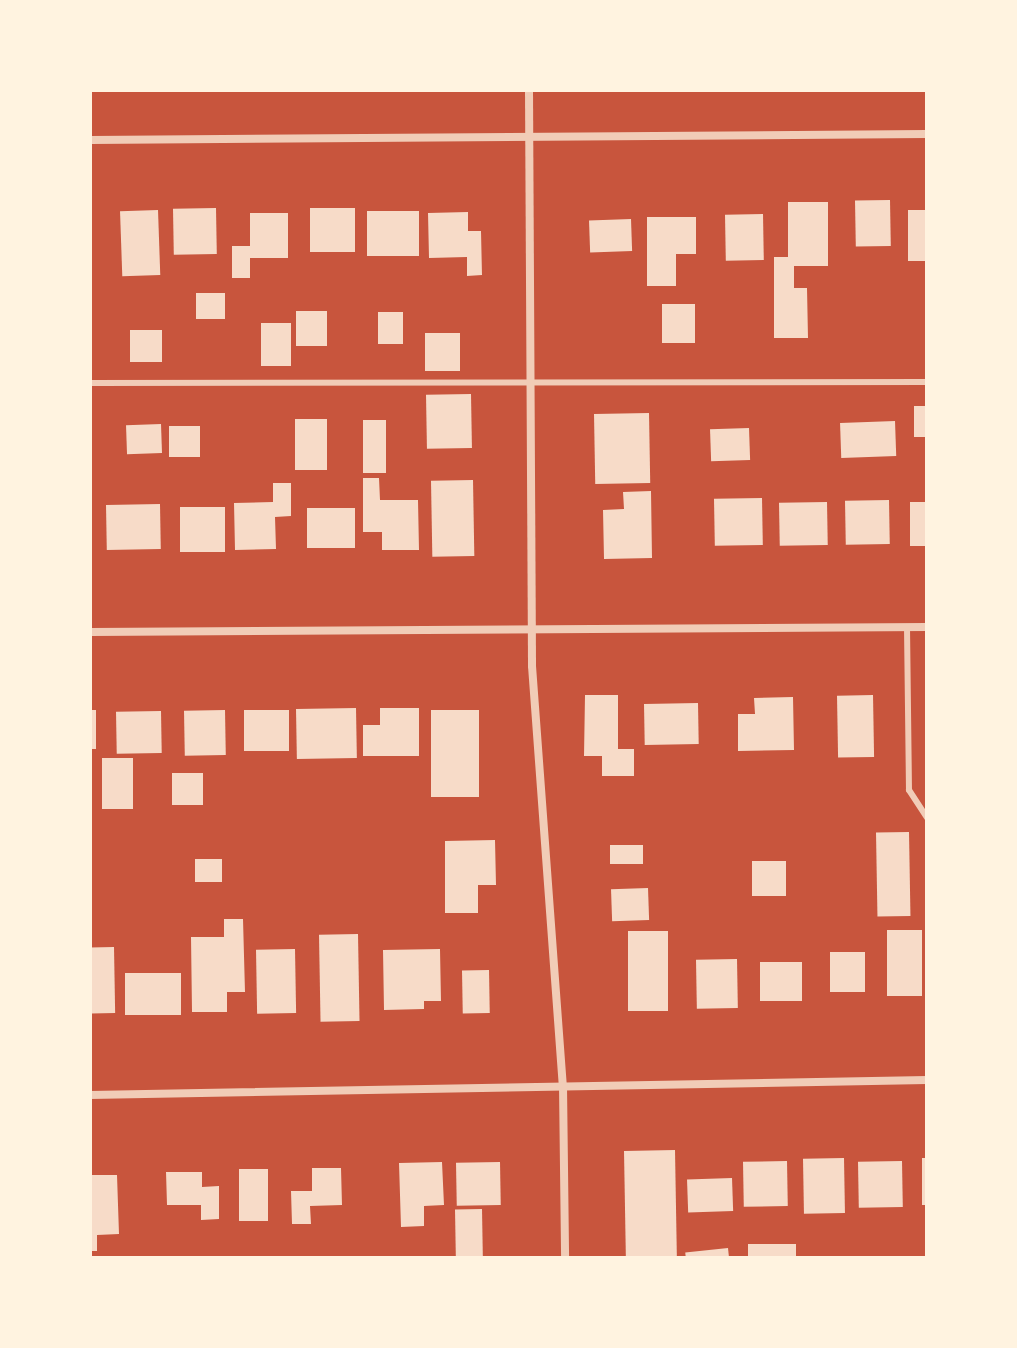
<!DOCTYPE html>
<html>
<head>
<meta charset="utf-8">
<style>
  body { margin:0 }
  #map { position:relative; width:1017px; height:1348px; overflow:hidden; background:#c8553d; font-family:"IBM Plex Sans",sans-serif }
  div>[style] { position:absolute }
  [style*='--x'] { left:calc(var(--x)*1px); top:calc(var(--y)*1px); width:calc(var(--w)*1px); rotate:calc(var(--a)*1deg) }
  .building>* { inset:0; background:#f7dbc8; transform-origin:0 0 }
  .service>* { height:6px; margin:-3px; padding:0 3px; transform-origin:3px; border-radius:3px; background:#f1ccb7 }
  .minor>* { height:8px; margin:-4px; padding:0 4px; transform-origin:4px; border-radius:4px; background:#f1ccb7 }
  span { translate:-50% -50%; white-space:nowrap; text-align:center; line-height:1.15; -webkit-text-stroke:6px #fff3e0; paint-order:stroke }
  .frame { position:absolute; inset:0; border:92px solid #fff3e0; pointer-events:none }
</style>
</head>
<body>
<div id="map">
  <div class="building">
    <div style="left:890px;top:200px;width:46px;height:35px;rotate:89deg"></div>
    <div style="clip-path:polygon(788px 202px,828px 202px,828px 266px,794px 266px,794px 288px,807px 288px,808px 338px,774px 338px,774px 257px,788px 257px)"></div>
    <div style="left:216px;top:208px;width:46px;height:43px;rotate:89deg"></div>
    <div style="left:310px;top:208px;width:45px;height:44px"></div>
    <div style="left:158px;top:210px;width:65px;height:38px;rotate:88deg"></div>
    <div style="left:908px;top:210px;width:19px;height:51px"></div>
    <div style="left:419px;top:211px;width:45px;height:52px;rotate:90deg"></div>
    <div style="clip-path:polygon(468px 212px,468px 231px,481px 231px,482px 275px,467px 276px,467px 257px,429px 258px,428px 213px)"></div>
    <div style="clip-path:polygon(250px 213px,288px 213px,288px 258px,250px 258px,250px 278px,232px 278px,232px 246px,250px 246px)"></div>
    <div style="left:763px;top:214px;width:46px;height:38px;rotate:89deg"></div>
    <div style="clip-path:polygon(647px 217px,696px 217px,696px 254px,676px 254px,676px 286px,647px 286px)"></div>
    <div style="left:631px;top:219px;width:32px;height:42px;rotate:88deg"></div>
    <div style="left:196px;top:293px;width:29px;height:26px"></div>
    <div style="left:662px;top:304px;width:33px;height:39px"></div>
    <div style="left:296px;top:311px;width:31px;height:35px"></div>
    <div style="left:378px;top:312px;width:25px;height:32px"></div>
    <div style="left:291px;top:323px;width:43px;height:30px;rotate:90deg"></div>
    <div style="left:130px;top:330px;width:32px;height:32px"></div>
    <div style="left:460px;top:333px;width:38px;height:35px;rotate:90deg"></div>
    <div style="left:471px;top:394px;width:54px;height:45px;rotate:89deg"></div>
    <div style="left:914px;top:406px;width:13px;height:31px"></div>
    <div style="left:649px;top:413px;width:70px;height:55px;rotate:89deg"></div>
    <div style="left:295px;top:419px;width:32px;height:51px"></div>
    <div style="left:386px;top:420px;width:53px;height:23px;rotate:90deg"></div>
    <div style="left:895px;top:421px;width:35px;height:55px;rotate:88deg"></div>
    <div style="left:161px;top:424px;width:29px;height:35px;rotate:88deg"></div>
    <div style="left:200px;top:426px;width:31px;height:31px;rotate:90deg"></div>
    <div style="left:749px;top:428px;width:32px;height:39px;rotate:88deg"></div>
    <div style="clip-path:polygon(363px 478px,379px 478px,380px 500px,418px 500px,419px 550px,382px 550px,382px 532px,363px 532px)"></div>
    <div style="left:473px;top:480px;width:76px;height:42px;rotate:89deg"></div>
    <div style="clip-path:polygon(273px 483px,291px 483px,291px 516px,275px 517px,276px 549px,235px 550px,234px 503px,273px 502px)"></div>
    <div style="clip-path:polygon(651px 491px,652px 558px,604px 559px,603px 510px,624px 509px,623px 492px)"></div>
    <div style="left:762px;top:498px;width:47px;height:48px;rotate:89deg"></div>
    <div style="left:889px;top:500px;width:44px;height:44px;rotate:89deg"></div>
    <div style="left:827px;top:502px;width:43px;height:48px;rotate:89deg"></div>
    <div style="left:910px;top:502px;width:17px;height:44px"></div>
    <div style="left:160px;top:504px;width:45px;height:54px;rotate:89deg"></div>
    <div style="left:180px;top:507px;width:45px;height:45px"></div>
    <div style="left:355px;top:508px;width:40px;height:48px;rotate:90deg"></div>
    <div style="clip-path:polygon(585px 695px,618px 695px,618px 749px,634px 749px,634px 776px,602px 776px,602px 756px,584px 756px)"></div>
    <div style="left:873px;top:695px;width:62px;height:36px;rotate:89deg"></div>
    <div style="clip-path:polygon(793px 697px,794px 750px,738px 751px,738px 714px,755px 714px,754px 698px)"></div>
    <div style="left:698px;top:703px;width:41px;height:54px;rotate:89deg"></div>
    <div style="left:356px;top:708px;width:50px;height:60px;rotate:89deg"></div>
    <div style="clip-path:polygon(380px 708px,419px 708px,419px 756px,363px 756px,363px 725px,380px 725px)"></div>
    <div style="left:96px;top:710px;width:39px;height:6px;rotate:90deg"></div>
    <div style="left:225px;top:710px;width:45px;height:41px;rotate:89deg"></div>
    <div style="left:244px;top:710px;width:45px;height:41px"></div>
    <div style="left:431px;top:710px;width:48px;height:87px"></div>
    <div style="left:161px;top:711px;width:42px;height:45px;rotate:89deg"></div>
    <div style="left:102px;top:758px;width:31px;height:51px"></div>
    <div style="left:172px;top:773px;width:31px;height:32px"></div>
    <div style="left:909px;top:832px;width:84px;height:33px;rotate:89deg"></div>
    <div style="clip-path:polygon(495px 840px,496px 885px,478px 885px,478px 913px,445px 913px,445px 841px)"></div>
    <div style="left:610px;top:845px;width:33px;height:19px"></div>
    <div style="left:195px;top:859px;width:27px;height:23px"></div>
    <div style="left:752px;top:861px;width:34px;height:35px"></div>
    <div style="left:648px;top:888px;width:32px;height:37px;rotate:88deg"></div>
    <div style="clip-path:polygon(224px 919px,243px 919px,245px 992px,227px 992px,227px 1012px,192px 1012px,191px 937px,224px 937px)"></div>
    <div style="left:887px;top:930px;width:35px;height:66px"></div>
    <div style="left:628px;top:931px;width:40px;height:80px"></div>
    <div style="left:358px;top:934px;width:87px;height:39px;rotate:89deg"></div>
    <div style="left:114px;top:947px;width:66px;height:24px;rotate:89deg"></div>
    <div style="left:295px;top:949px;width:64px;height:39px;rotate:89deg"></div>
    <div style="clip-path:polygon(440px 949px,441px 1001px,424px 1001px,424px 1009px,384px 1010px,383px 950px)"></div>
    <div style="left:830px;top:952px;width:35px;height:40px"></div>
    <div style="left:737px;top:959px;width:49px;height:41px;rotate:89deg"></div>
    <div style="left:802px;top:962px;width:39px;height:42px;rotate:90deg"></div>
    <div style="left:489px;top:970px;width:43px;height:27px;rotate:89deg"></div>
    <div style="left:181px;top:973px;width:42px;height:56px;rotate:90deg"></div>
    <div style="left:675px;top:1150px;width:108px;height:51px;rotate:89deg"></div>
    <div style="left:844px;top:1158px;width:55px;height:41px;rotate:89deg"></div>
    <div style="left:922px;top:1158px;width:5px;height:47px"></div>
    <div style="left:787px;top:1161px;width:45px;height:44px;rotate:89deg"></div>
    <div style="left:902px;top:1161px;width:46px;height:44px;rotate:89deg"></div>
    <div style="clip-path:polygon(442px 1162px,444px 1205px,424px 1206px,424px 1226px,401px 1227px,399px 1163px)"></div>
    <div style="left:500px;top:1162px;width:43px;height:44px;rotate:89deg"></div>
    <div style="clip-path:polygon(312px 1168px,341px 1168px,342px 1205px,310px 1206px,311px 1224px,292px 1224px,291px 1191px,312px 1191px)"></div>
    <div style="left:239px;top:1169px;width:29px;height:52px"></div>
    <div style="clip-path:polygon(166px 1172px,202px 1172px,202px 1187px,219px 1186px,219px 1219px,201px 1220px,201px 1205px,167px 1205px)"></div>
    <div style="clip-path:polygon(90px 1175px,117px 1175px,119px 1234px,97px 1235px,97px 1251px,90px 1251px)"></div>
    <div style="left:732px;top:1178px;width:33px;height:45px;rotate:88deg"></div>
    <div style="left:482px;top:1209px;width:47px;height:27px;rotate:89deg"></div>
    <div style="left:796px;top:1244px;width:14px;height:48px;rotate:90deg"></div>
    <div style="left:728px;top:1248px;width:10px;height:43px;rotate:84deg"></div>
  </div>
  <div class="service">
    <div style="--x:90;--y:383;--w:837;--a:-0.07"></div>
    <div style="--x:907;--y:627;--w:163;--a:89.3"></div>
    <div style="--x:909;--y:790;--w:33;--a:57"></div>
  </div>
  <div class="minor">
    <div style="--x:529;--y:90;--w:576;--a:89.7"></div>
    <div style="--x:532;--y:666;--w:421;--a:85.8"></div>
    <div style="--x:563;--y:1086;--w:172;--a:89.3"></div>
    <div style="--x:90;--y:140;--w:837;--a:-0.41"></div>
    <div style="--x:90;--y:632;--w:837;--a:-0.34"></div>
    <div style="--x:90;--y:1095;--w:837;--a:-1.03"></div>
  </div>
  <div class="frame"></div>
</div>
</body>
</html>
